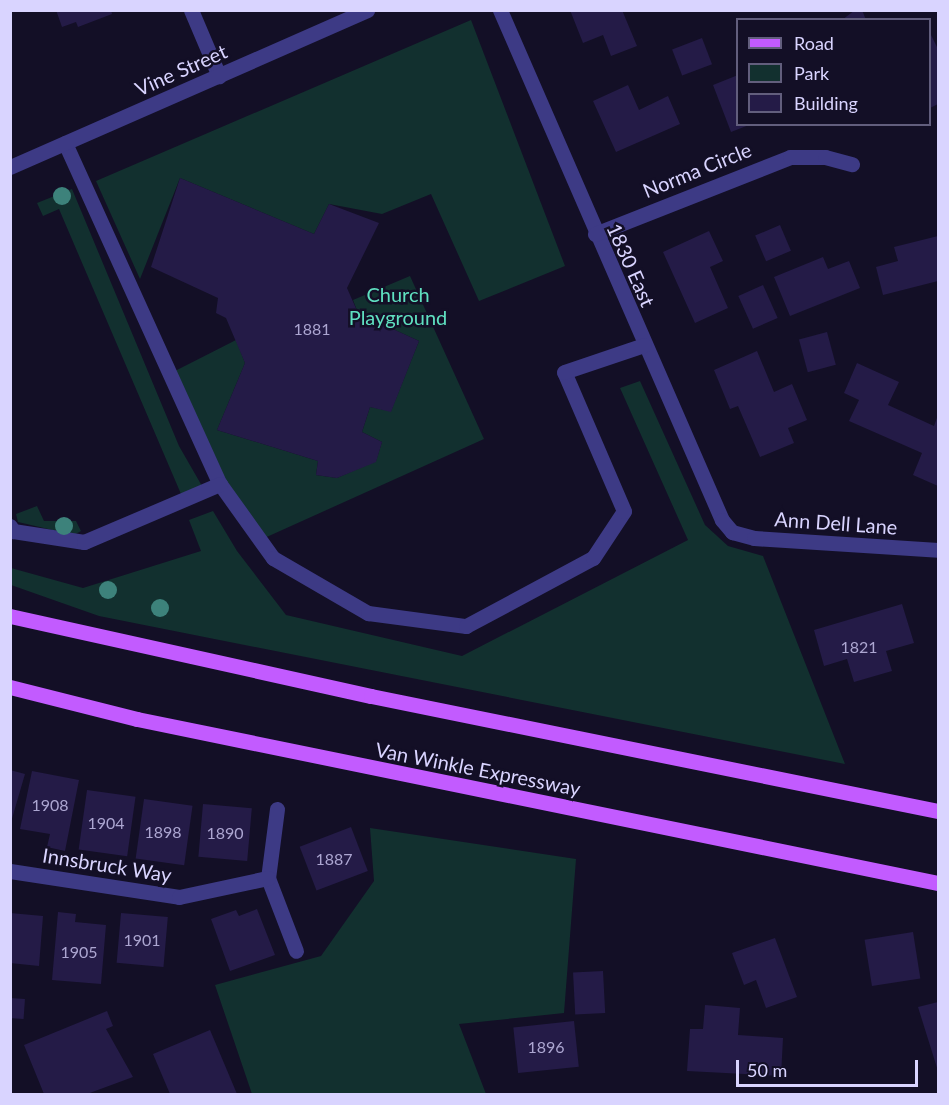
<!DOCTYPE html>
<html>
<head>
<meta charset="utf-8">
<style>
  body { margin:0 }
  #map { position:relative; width:949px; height:1105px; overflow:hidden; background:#130f26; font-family:Lato,sans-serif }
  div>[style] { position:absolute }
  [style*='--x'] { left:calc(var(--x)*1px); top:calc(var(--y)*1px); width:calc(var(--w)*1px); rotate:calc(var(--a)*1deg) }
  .green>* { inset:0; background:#12302f }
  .building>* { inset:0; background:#241b47; transform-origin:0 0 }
  .minor>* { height:15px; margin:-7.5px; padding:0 7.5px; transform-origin:7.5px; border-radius:7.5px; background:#3d3a85 }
  .major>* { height:15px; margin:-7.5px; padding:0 7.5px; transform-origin:7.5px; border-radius:7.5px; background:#c25bff }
  .trees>* { width:18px; height:18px; margin:-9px; border-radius:50%; background:#3d827b }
  span { translate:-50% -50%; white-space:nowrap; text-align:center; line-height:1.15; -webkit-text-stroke:5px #130f26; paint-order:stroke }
  .number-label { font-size:16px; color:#aca6d1 }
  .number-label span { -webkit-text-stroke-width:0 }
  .street-label { font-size:20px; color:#d9d4ff }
  .park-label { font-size:20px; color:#5fe0c0 }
  .frame { position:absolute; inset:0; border:12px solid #d9d4ff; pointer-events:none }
  .legend { position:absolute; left:736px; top:18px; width:195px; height:108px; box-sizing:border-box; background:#130f26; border:2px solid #625e7d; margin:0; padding:8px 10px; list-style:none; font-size:18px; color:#d9d4ff }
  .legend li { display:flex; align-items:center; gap:12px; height:30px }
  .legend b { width:30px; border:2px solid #625e7d }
  .scale { position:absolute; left:736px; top:1060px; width:182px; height:27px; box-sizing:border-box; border:3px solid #d9d4ff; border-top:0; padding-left:8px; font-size:18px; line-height:21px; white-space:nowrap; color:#d9d4ff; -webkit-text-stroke:4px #130f26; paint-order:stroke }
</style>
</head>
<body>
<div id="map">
  <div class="green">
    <div style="clip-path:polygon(471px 20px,565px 266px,479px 301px,431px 194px,382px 214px,329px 204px,314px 234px,180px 178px,140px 279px,96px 181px)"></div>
    <div style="clip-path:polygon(72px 189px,179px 446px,202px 486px,181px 494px,59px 209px,43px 216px,37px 203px)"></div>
    <div style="clip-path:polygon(410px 276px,484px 439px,260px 540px,220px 484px,173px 372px,236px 340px,245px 363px,217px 430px,318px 461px,316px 475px,337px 478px,376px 461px,382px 442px,362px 432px,370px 407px,391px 411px,419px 341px,358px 313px,353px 300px)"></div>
    <div style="clip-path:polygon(640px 381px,705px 525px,728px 546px,763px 556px,845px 764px,99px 616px,11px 585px,11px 568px,83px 588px,201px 551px,189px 520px,213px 511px,237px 551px,286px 615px,462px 656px,688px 540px,620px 388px)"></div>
    <div style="clip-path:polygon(37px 506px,44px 521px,76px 521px,81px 531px,74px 535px,18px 522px,16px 514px)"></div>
    <div style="clip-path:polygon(370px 828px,576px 859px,564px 1013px,459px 1024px,486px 1094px,252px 1094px,215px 985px,321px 956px,374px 881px)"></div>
  </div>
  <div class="building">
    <div style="clip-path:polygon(56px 10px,111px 10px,112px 14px,78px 27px,76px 22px,62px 27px)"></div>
    <div style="clip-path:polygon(570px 10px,622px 10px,637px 46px,611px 56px,603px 35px,583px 43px)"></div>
    <div style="clip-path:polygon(855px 10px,862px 10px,866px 20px,842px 20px)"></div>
    <div style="clip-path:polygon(930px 33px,938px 49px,938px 104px,930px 108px)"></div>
    <div style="left:702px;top:38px;width:28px;height:32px;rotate:69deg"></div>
    <div style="clip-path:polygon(738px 75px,738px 124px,749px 125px,731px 132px,713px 85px)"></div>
    <div style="clip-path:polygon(628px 85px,639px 110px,668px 96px,680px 124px,616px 152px,593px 101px)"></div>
    <div style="clip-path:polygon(180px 178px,314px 234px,329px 204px,379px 223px,347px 288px,358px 313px,419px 341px,391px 412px,370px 407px,362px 432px,382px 442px,376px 462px,337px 478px,316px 475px,318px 461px,217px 430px,245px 363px,226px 318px,216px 313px,218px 298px,151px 267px)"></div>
    <div style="left:780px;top:225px;width:28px;height:27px;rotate:67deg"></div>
    <div style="clip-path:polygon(709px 231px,723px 261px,710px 267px,728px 308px,695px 323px,663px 252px)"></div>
    <div style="clip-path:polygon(938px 236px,938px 281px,883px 295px,876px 267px,898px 261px,894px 247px)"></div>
    <div style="clip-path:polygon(823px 257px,828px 269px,849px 261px,860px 288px,790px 316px,774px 277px)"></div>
    <div style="left:763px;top:285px;width:36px;height:27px;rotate:66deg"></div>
    <div style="left:827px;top:332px;width:34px;height:29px;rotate:75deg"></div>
    <div style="clip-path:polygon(757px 351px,774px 392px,792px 384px,807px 420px,788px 428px,794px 443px,760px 457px,738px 406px,730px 409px,714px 370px)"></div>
    <div style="clip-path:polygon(857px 363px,899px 382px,888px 405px,934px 426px,938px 415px,938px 486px,913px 475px,922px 453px,849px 421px,859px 400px,844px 393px)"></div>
    <div style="clip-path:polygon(902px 604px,914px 643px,886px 651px,892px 671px,854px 682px,847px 659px,824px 666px,814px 630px)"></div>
    <div style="clip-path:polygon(10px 770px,25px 774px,11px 822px,10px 822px)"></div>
    <div style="clip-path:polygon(32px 771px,79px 780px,65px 851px,47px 847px,50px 834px,20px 829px)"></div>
    <div style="left:87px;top:790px;width:49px;height:60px;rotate:8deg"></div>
    <div style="left:144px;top:799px;width:49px;height:60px;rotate:8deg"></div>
    <div style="left:203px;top:804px;width:49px;height:53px;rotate:5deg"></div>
    <div style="left:351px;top:827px;width:47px;height:55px;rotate:69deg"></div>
    <div style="clip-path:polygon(257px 909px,275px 955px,230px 971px,211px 919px,236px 910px,239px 916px)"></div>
    <div style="clip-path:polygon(58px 912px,76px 914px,75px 922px,106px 925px,101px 984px,52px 980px)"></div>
    <div style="clip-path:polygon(10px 913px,43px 916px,39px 966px,10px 963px)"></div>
    <div style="left:121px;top:913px;width:47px;height:50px;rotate:5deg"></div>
    <div style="left:913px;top:932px;width:47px;height:49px;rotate:81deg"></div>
    <div style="clip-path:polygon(775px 938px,797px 997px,766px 1008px,756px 980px,744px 985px,732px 953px)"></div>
    <div style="left:603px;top:971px;width:42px;height:30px;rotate:87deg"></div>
    <div style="left:10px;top:998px;width:15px;height:20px;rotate:4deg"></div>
    <div style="clip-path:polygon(938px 1002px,938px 1071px,918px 1007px)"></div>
    <div style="clip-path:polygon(705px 1005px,740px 1008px,738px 1035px,783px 1038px,781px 1076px,687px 1071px,690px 1029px,703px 1029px)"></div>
    <div style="clip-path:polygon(107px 1011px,113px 1026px,106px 1029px,133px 1077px,87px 1094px,44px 1094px,24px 1045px)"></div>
    <div style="left:574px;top:1021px;width:46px;height:61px;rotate:84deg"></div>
    <div style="clip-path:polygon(210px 1030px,237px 1094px,170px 1094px,153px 1054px)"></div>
  </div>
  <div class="minor">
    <div style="--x:191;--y:10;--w:72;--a:67"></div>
    <div style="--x:500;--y:10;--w:556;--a:66.48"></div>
    <div style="--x:722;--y:520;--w:16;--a:50"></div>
    <div style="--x:732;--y:532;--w:23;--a:15"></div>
    <div style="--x:754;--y:538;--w:184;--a:3.7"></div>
    <div style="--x:65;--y:143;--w:375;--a:65.6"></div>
    <div style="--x:220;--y:484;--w:91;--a:54.4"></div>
    <div style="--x:273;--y:558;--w:110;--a:30.1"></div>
    <div style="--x:368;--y:613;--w:99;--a:7.6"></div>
    <div style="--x:466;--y:626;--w:144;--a:-28.2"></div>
    <div style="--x:593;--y:558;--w:56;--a:-56.6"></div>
    <div style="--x:624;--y:511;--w:151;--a:-113.3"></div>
    <div style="--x:564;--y:372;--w:84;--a:-18.6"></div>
    <div style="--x:10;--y:167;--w:390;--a:-23.7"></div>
    <div style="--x:595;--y:234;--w:210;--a:-21.5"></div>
    <div style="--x:790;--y:157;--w:35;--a:0"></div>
    <div style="--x:825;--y:157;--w:28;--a:15"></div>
    <div style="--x:10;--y:526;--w:6;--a:59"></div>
    <div style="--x:13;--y:531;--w:72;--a:8.8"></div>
    <div style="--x:84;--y:542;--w:148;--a:-23.1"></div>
    <div style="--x:277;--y:809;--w:70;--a:97.4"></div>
    <div style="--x:268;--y:878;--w:78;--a:69"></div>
    <div style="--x:10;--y:871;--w:171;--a:8.7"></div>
    <div style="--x:179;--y:897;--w:91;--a:-12.1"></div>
  </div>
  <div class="major">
    <div style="--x:10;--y:616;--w:370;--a:12.5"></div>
    <div style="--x:371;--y:696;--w:579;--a:11.47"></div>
    <div style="--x:10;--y:687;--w:131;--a:14.1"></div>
    <div style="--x:137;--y:719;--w:818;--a:11.57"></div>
  </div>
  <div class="trees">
    <div style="left:62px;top:196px"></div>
    <div style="left:64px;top:526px"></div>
    <div style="left:108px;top:590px"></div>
    <div style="left:160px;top:608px"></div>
  </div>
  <div class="number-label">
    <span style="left:312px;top:329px">1881</span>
    <span style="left:859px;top:647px">1821</span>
    <span style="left:50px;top:805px">1908</span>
    <span style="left:106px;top:823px">1904</span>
    <span style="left:163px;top:832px">1898</span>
    <span style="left:225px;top:833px">1890</span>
    <span style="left:334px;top:859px">1887</span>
    <span style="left:142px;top:940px">1901</span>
    <span style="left:79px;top:952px">1905</span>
    <span style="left:546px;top:1047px">1896</span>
  </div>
  <div class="street-label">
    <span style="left:181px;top:70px;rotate:-24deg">Vine Street</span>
    <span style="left:697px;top:170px;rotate:-22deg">Norma Circle</span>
    <span style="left:631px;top:265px;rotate:66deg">1830 East</span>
    <span style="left:836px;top:523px;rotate:4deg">Ann Dell Lane</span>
    <span style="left:478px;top:769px;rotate:11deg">Van Winkle Expressway</span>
    <span style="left:107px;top:865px;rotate:9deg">Innsbruck Way</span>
  </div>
  <div class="park-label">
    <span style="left:398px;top:306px">Church<br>Playground</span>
  </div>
  <div class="frame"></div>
  <ul class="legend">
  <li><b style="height:8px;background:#c25bff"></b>Road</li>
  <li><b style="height:16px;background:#12302f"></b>Park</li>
  <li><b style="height:16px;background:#241b47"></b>Building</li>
  </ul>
  <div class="scale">50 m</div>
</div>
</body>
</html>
